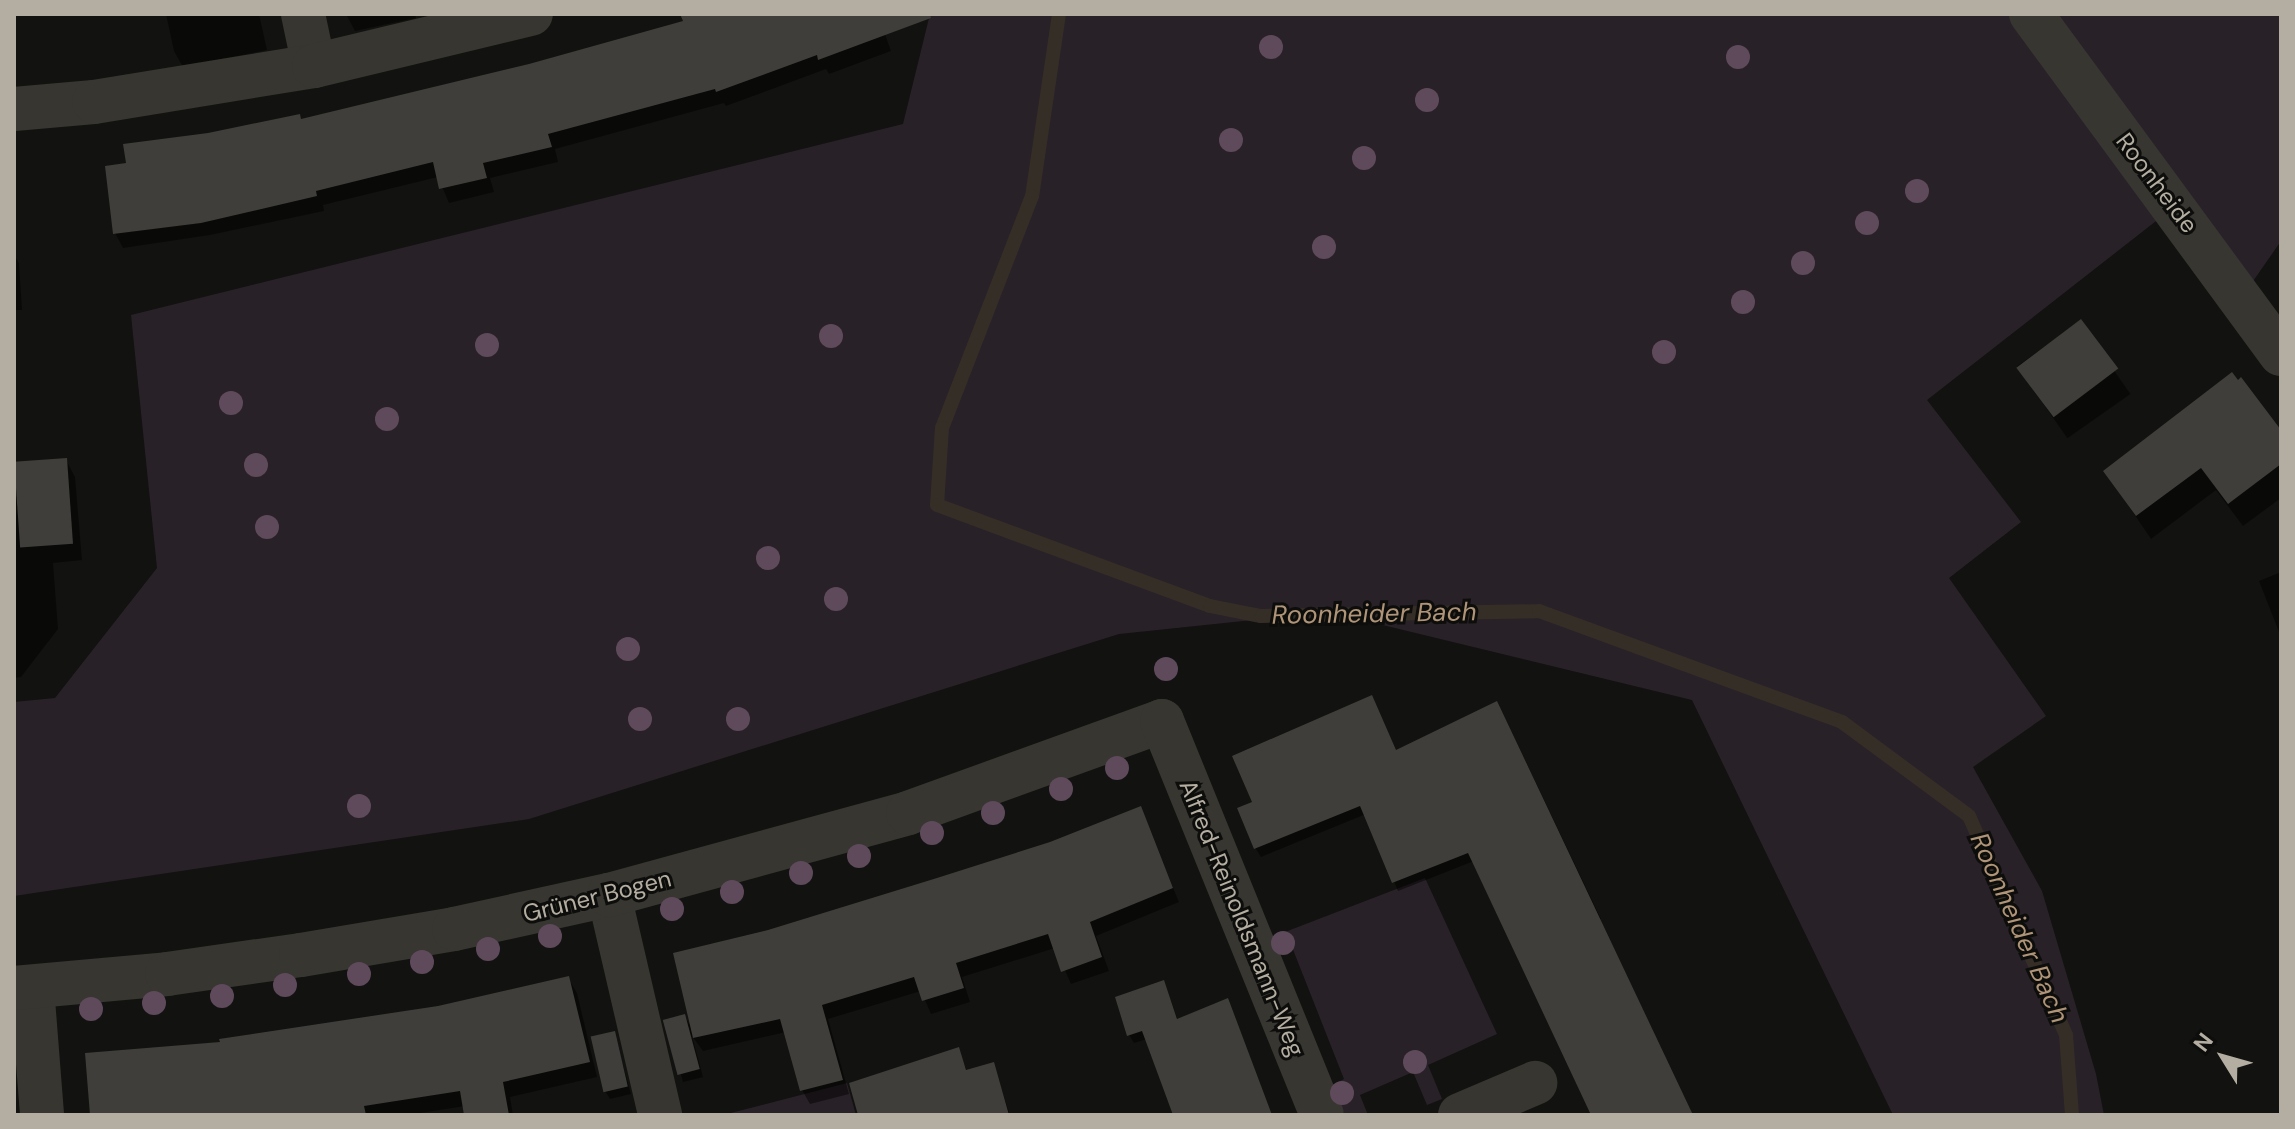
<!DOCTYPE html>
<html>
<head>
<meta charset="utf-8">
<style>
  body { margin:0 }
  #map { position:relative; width:2295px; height:1129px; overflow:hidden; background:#121210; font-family:"DM Sans",sans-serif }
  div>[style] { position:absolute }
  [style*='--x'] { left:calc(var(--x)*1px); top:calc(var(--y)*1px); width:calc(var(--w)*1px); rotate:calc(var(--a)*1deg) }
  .green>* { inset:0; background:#292128 }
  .shadow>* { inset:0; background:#0007; transform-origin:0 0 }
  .stream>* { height:14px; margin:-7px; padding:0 7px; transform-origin:7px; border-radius:7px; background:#352e27 }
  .building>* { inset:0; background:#3f3e3a; transform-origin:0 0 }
  .street>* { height:44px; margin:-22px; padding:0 22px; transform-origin:22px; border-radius:22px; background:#373631 }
  .trees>* { width:24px; height:24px; margin:-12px; border-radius:50%; background:#5f4a5c }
  span { translate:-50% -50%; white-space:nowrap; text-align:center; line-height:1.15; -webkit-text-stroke:6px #0d0d0b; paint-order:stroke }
  .street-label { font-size:24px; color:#b3aea1 }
  .water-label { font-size:26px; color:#af9477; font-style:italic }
  .frame { position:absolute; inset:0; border:16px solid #b3aea1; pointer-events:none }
  .north { position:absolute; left:2183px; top:1017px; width:80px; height:80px; -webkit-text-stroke:6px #0d0d0b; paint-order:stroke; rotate:307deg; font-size:22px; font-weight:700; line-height:32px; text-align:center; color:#b3aea1 }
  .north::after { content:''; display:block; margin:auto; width:28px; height:36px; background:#b3aea1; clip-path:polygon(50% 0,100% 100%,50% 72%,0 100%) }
</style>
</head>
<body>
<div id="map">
  <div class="green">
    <div style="clip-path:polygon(930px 14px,2281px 14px,2281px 241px,2242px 297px,2174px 207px,1927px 400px,2021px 522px,1949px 578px,2046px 716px,1973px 767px,2042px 891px,2096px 1074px,2104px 1115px,1893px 1115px,1692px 700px,1329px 612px,1119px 634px,529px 819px,14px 896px,14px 702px,55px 698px,157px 568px,131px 315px,903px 124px)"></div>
    <div style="clip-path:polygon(1425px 878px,1497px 1034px,1428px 1065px,1442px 1099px,1427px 1105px,1413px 1072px,1360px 1095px,1368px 1115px,1345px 1115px,1330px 1086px,1344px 1079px,1292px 947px,1277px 952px,1272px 937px)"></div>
    <div style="clip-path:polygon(847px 1083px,856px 1115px,723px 1115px)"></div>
  </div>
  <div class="shadow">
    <div style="clip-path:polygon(166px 14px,259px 14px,267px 50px,183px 67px,174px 51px)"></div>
    <div style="clip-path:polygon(415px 14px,416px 18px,355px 31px,346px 14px)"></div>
    <div style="clip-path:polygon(695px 14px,895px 14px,881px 23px,891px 51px,829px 74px,826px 69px,726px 106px,724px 103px,555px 149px,558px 162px,490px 178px,494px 192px,449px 203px,438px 177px,323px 205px,324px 211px,210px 235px,123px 248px,115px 233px,128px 165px,209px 135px,299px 116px,302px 120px,530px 66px,686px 23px)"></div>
    <div style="clip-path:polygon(14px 255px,19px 263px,22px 310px,14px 310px)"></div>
    <div style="left:2080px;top:322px;width:88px;height:77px;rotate:55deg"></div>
    <div style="clip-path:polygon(2281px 434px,2281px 498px,2243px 526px,2216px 490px,2151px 539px,2105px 471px)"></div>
    <div style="clip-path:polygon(66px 460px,75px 477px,82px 560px,53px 563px,58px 629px,21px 677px,14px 678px,14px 464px)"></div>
    <div style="clip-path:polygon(2281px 572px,2281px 637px,2259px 581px)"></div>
    <div style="clip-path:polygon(1502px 712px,1601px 919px,1598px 920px,1692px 1115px,1594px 1115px,1474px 861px,1398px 891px,1366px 814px,1261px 857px,1256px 849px,1240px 810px)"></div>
    <div style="clip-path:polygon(1140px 808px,1179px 902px,1096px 936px,1109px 971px,1071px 984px,1055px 948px,962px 977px,970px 1002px,931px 1014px,921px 991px,828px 1019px,849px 1094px,810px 1104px,802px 1090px,786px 1032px,703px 1051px,692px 1036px,703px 1077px,683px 1082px,666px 1020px,684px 1016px,692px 1028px,768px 932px,1050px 844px)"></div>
    <div style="clip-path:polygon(568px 978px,577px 993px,597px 1077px,510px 1097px,513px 1115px,467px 1115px,465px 1106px,408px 1115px,92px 1115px,222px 1043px,438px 1008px)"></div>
    <div style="clip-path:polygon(1164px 982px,1178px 1020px,1272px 1115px,1175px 1115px,1147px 1039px,1134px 1043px,1129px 1035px)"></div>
    <div style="clip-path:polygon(614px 1033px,631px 1094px,610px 1099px,605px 1091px)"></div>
    <div style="clip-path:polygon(958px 1050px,967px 1071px,993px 1064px,1010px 1115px,860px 1115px)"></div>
  </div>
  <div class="stream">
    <div style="--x:1059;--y:14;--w:184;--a:98.4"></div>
    <div style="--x:1032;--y:196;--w:249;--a:111.2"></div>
    <div style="--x:942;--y:428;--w:77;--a:93.7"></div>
    <div style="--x:937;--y:505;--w:291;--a:20.3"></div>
    <div style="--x:1210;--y:606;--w:52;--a:11.1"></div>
    <div style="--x:1261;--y:616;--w:278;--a:-1"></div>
    <div style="--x:1539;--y:611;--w:323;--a:20.1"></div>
    <div style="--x:1842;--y:722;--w:158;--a:36.5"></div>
    <div style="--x:1969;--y:816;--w:240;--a:66.1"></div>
    <div style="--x:2066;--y:1035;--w:80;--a:85.7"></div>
  </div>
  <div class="building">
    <div style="clip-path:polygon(680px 14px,930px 14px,931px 18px,818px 60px,817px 55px,716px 92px,715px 89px,548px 134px,552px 147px,483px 163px,487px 178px,439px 189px,433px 162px,316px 191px,317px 196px,201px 223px,113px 234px,105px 166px,126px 163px,123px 144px,208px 133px,300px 114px,301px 119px,529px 64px,683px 21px)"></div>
    <div style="left:2081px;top:319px;width:62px;height:81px;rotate:53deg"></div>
    <div style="clip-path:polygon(2232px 372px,2238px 380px,2241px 377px,2281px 430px,2281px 464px,2228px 504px,2201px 468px,2136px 516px,2103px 471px)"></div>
    <div style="left:67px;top:458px;width:86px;height:53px;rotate:86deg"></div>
    <div style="clip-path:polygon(1372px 695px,1396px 750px,1497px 701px,1693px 1115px,1591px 1115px,1468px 853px,1392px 883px,1360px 806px,1254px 849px,1237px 808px,1252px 802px,1232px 756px)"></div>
    <div style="clip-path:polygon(1141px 806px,1173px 888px,1090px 922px,1102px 957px,1061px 972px,1048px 934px,956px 963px,964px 988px,922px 1001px,914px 977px,822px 1005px,843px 1080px,800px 1091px,780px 1019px,693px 1038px,673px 953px,768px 930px,937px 878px,1050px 842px)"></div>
    <div style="clip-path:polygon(569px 976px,590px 1062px,503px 1082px,509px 1115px,464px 1115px,460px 1091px,364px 1106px,366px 1115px,90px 1115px,85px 1053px,220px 1042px,219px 1039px,438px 1006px)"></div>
    <div style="clip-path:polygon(1164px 980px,1177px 1019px,1228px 998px,1272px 1115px,1173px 1115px,1142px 1031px,1127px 1036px,1115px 997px)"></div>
    <div style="left:685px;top:1014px;width:57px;height:23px;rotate:75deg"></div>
    <div style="left:615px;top:1031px;width:57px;height:25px;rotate:77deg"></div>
    <div style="clip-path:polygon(959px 1047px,966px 1070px,994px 1062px,1009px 1115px,858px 1115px,849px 1083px)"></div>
  </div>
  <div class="street">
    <div style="--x:303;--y:14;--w:53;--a:78.1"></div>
    <div style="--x:2031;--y:14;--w:422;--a:53.7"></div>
    <div style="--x:14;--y:109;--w:80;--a:-5"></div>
    <div style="--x:94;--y:102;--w:223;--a:-9.3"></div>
    <div style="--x:314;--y:66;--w:223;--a:-13.5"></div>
    <div style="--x:609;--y:895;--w:226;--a:76.9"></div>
    <div style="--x:32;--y:987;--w:128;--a:85.5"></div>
    <div style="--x:14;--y:988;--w:154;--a:-5.2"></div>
    <div style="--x:167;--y:974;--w:135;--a:-8.1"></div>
    <div style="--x:301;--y:955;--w:155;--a:-9.6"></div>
    <div style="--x:454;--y:929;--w:159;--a:-12.4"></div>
    <div style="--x:609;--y:895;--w:310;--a:-15.3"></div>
    <div style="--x:908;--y:813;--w:270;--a:-19.9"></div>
    <div style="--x:1162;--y:721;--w:425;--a:67.9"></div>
    <div style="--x:1460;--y:1115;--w:82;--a:-23.1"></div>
  </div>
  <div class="trees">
    <div style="left:1271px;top:47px"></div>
    <div style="left:1738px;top:57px"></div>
    <div style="left:1427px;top:100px"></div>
    <div style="left:1231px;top:140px"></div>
    <div style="left:1364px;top:158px"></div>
    <div style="left:1917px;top:191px"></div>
    <div style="left:1867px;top:223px"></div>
    <div style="left:1324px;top:247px"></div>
    <div style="left:1803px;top:263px"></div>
    <div style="left:1743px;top:302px"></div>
    <div style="left:831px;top:336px"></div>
    <div style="left:487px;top:345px"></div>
    <div style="left:1664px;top:352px"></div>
    <div style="left:231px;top:403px"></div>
    <div style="left:387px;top:419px"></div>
    <div style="left:256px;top:465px"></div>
    <div style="left:267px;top:527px"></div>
    <div style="left:768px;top:558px"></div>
    <div style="left:836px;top:599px"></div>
    <div style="left:628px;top:649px"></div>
    <div style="left:1166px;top:669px"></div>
    <div style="left:640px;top:719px"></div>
    <div style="left:738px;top:719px"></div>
    <div style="left:1117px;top:768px"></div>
    <div style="left:1061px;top:789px"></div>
    <div style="left:359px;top:806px"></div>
    <div style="left:993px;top:813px"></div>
    <div style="left:932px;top:833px"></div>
    <div style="left:859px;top:856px"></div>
    <div style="left:801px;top:873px"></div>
    <div style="left:732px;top:892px"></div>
    <div style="left:672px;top:909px"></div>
    <div style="left:550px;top:936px"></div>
    <div style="left:1283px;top:943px"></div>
    <div style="left:488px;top:949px"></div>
    <div style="left:422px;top:962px"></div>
    <div style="left:359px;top:974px"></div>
    <div style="left:285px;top:985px"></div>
    <div style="left:222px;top:996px"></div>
    <div style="left:154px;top:1003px"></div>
    <div style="left:91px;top:1009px"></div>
    <div style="left:1415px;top:1062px"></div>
    <div style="left:1342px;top:1093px"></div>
  </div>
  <div class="street-label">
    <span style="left:2157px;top:183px;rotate:53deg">Roonheide</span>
    <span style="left:597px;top:896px;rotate:-14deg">Grüner Bogen</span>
    <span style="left:1242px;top:918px;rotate:68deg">Alfred-Reinoldsmann-Weg</span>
  </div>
  <div class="water-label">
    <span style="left:1374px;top:614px;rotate:-1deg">Roonheider Bach</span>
    <span style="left:2019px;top:928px;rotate:66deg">Roonheider Bach</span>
  </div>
  <div class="frame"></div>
  <div class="north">N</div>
</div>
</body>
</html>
